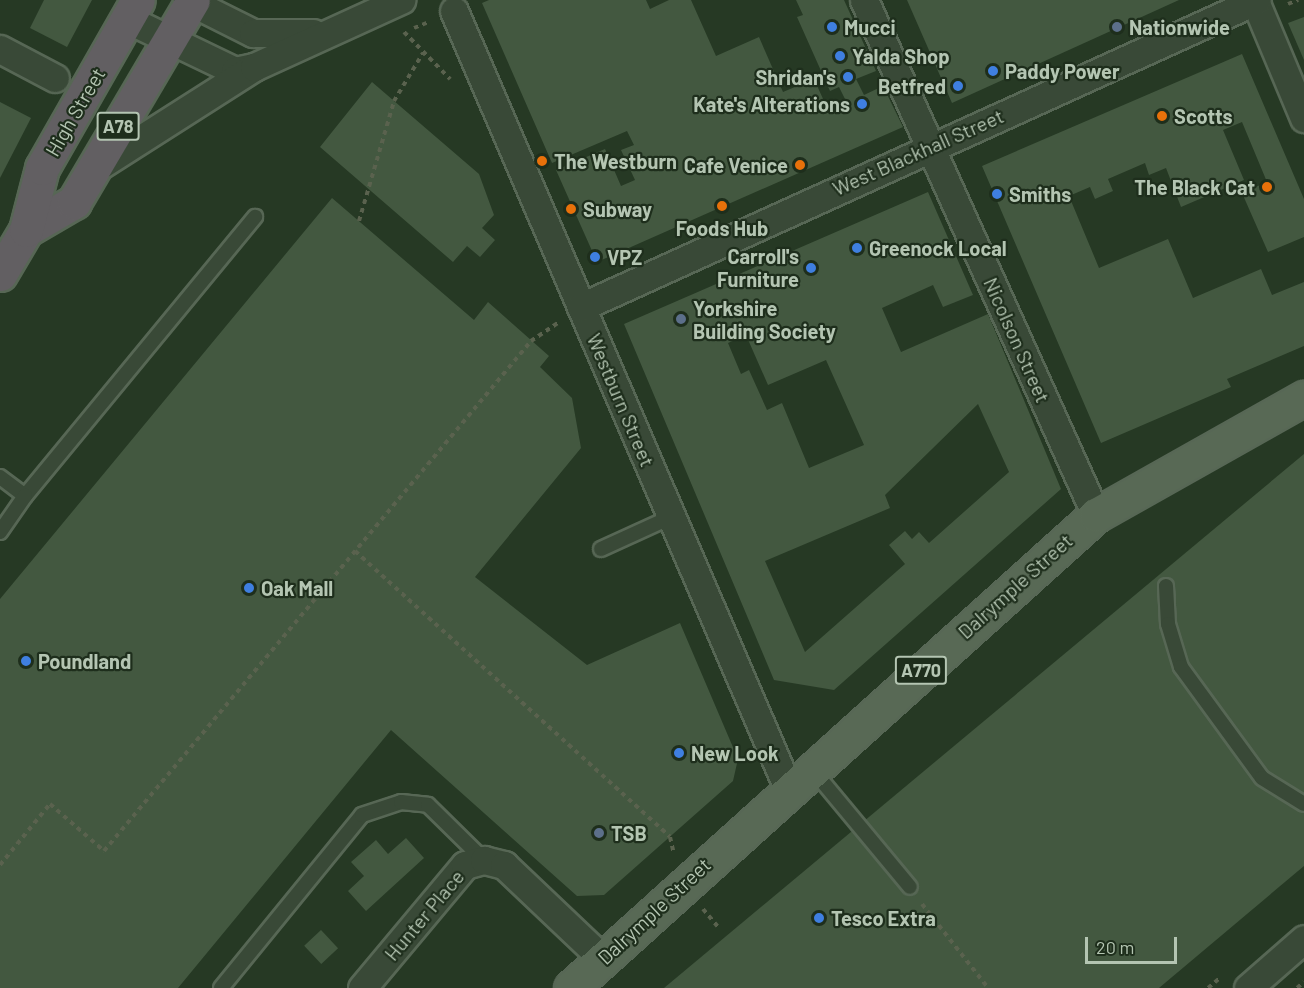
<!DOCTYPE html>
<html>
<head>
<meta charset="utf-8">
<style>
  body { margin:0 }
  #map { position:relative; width:1304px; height:988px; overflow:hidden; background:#263924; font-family:Barlow,sans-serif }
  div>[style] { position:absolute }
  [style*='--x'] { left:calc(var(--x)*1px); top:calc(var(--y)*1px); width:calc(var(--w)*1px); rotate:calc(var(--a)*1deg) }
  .building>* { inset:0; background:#435840; transform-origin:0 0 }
  .path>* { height:4px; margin-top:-2px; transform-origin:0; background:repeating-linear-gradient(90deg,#5a624e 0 4.5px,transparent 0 9px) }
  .roads { filter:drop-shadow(2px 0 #576755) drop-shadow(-2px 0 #576755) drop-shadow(0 2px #576755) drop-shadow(0 -2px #576755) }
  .service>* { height:14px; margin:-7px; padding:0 7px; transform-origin:7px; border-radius:7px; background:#394937 }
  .minor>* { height:27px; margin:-13.5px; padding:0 13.5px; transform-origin:13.5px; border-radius:13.5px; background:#394937 }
  .primary>* { height:33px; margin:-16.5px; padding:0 16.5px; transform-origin:16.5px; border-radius:16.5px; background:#586955 }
  .trunk>* { height:33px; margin:-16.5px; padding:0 16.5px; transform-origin:16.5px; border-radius:16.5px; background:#625f62 }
  .dots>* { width:16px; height:16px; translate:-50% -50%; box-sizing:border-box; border:3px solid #1e2e1c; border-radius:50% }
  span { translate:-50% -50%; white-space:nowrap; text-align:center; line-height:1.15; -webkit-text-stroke:4.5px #1e2e1c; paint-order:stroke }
  .shield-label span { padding:2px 4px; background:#1e2e1c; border:2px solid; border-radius:4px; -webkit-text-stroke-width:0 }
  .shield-label { font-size:18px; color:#b4c5b2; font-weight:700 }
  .poi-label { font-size:20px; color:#b4c5b2; font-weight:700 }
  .left { translate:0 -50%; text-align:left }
  .right { translate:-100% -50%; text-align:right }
  .street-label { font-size:20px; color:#b4c5b2 }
  .scale { position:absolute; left:1085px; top:937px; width:92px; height:27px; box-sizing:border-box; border:3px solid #b4c5b2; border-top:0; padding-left:8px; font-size:18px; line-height:21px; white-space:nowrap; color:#b4c5b2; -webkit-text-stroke:4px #1e2e1c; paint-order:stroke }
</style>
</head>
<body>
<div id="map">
  <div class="building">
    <div style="clip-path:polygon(44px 0,92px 0,67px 47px,30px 28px)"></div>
    <div style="clip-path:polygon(489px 0,646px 0,650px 9px,669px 0,691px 0,716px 56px,759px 37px,783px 92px,814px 79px,829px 112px,847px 103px,839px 87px,830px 91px,797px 17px,803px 15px,796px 0,844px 0,876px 71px,856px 79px,864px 95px,883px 86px,903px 127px,597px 262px,556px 170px,605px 149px,621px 186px,635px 180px,621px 150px,634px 145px,627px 131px,552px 163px,482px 3px)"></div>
    <div style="clip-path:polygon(907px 0,1179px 0,952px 103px)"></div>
    <div style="clip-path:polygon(1304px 17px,1304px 60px,1288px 23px)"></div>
    <div style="clip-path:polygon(1242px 54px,1304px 199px,1304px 237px,1268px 252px,1242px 193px,1267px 182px,1242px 122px,1223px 130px,1244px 180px,1181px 207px,1166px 168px,1149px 175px,1145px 163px,1108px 179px,1113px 191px,1095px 199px,1090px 187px,1069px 196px,1099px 268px,1168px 239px,1193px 298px,1261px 269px,1272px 295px,1304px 282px,1304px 346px,1227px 379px,1231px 387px,1101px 443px,982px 166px)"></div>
    <div style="clip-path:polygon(372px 82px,479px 174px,494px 215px,482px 228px,495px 240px,480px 257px,467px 246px,453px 262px,320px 147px)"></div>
    <div style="clip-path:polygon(0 102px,31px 118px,0 178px)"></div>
    <div style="clip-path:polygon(evenodd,928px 192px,973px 295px,943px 307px,933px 285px,882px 308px,901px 352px,988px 314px,1061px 489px,834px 690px,774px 680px,624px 324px,928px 192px,746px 335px,768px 385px,826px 360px,864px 445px,809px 468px,782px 403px,767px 410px,749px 370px,741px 374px,728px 343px,746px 335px,928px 192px,978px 404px,1009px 472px,929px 543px,919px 532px,912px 539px,905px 531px,889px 545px,905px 564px,805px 652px,765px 561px,890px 508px,885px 495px,978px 404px)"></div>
    <div style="clip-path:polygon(332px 198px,474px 320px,488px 302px,549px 356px,540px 367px,572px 398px,581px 448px,475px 577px,587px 665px,680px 623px,738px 759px,733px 781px,604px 895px,577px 896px,391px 730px,178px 988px,0 988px,0 599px)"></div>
    <div style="clip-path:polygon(1304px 454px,1304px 866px,1159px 988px,664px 988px)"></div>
    <div style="clip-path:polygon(406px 838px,424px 858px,366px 911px,348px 891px,364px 876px,351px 862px,376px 840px,388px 854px)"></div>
    <div style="left:321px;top:930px;width:25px;height:23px;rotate:47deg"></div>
  </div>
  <div class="path">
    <div style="--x:1288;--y:4;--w:11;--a:-22"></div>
    <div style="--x:414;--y:28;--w:16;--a:-22"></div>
    <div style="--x:404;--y:32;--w:66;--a:45.6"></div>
    <div style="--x:359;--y:221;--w:125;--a:-73.7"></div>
    <div style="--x:394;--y:101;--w:56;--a:-58.9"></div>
    <div style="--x:355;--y:551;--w:425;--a:42.2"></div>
    <div style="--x:670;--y:837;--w:17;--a:77"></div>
    <div style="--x:0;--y:865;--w:79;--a:-50.7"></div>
    <div style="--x:50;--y:804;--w:72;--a:41"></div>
    <div style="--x:104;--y:851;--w:665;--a:-50.06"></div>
    <div style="--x:531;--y:341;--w:34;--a:-34"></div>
    <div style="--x:922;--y:904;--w:107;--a:51.8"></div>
    <div style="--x:703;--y:909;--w:23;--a:50"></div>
    <div style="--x:1208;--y:988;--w:17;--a:-40"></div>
    <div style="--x:1297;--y:988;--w:9;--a:-41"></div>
  </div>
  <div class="roads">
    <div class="service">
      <div style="--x:0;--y:477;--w:31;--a:37"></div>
      <div style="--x:25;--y:496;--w:362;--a:-50.5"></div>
      <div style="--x:0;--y:532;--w:44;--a:-55.2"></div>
      <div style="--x:601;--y:549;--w:77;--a:-24.6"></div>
      <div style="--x:1166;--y:586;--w:38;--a:87"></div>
      <div style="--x:1168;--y:624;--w:45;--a:73.2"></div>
      <div style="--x:1181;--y:667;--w:137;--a:53.9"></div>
      <div style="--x:1262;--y:778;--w:49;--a:31.8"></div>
      <div style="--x:812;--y:769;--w:153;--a:50.3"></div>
      <div style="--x:221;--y:988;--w:223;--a:-50.8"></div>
      <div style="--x:362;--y:815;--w:41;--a:-18.4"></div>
      <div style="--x:401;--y:802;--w:27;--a:6"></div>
      <div style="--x:428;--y:805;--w:78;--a:44.5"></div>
    </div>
    <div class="minor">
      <div style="--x:187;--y:0;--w:74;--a:26.6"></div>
      <div style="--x:253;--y:33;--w:60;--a:0"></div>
      <div style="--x:864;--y:0;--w:565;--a:65.75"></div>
      <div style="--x:1255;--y:1;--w:127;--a:67.3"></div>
      <div style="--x:454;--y:11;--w:846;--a:66.74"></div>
      <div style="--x:129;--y:20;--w:118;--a:25.7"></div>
      <div style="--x:235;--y:71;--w:19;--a:-12"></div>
      <div style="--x:0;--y:49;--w:62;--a:27.8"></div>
      <div style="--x:94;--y:169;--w:190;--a:-32.5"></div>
      <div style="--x:254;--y:67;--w:162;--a:-24.5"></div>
      <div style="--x:581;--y:307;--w:742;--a:-24.42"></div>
      <div style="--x:362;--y:988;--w:160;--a:-50.1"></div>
      <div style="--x:465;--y:865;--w:20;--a:-15"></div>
      <div style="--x:484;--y:860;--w:21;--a:14"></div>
      <div style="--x:504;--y:865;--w:135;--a:43.5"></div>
      <div style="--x:1248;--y:988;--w:74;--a:-41.2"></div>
    </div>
    <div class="primary">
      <div style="--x:571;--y:988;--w:707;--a:-42.02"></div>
      <div style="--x:1096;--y:515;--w:239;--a:-29.4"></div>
    </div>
    <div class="trunk">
      <div style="--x:26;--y:230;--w:56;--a:-30.3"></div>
      <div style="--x:74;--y:202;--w:234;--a:-59.5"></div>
      <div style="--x:0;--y:274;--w:51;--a:-59.4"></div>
      <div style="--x:26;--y:230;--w:64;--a:-75.5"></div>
      <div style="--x:42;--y:168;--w:193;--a:-60.3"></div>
    </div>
  </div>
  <div class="dots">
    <div style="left:832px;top:27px;background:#3f7fe0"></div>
    <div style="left:1117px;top:27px;background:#5c6f8a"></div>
    <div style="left:840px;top:56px;background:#3f7fe0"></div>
    <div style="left:993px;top:71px;background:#3f7fe0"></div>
    <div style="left:848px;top:77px;background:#3f7fe0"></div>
    <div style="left:958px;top:86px;background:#3f7fe0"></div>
    <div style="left:862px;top:104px;background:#3f7fe0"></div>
    <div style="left:1162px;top:116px;background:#e8710a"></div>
    <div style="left:542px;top:161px;background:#e8710a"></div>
    <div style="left:800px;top:165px;background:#e8710a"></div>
    <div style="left:1267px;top:187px;background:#e8710a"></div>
    <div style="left:997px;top:194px;background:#3f7fe0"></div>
    <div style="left:722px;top:206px;background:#e8710a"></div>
    <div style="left:571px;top:209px;background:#e8710a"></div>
    <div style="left:857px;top:248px;background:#3f7fe0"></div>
    <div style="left:595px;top:257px;background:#3f7fe0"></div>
    <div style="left:811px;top:268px;background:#3f7fe0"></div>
    <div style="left:681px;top:319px;background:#5c6f8a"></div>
    <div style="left:249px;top:588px;background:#3f7fe0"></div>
    <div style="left:26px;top:661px;background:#3f7fe0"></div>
    <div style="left:679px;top:753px;background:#3f7fe0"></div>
    <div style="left:599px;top:833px;background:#5c6f8a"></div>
    <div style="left:819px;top:918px;background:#3f7fe0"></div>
  </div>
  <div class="shield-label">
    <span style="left:118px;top:126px">A78</span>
    <span style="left:921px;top:670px">A770</span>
  </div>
  <div class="poi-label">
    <span class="left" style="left:844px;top:27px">Mucci</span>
    <span class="left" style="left:1129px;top:27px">Nationwide</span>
    <span class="left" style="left:852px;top:56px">Yalda Shop</span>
    <span class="left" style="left:1005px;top:71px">Paddy Power</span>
    <span class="right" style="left:836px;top:77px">Shridan's</span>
    <span class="right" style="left:946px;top:86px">Betfred</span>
    <span class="right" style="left:850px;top:104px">Kate's Alterations</span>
    <span class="left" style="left:1174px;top:116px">Scotts</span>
    <span class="left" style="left:554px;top:161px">The Westburn</span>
    <span class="right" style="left:788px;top:165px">Cafe Venice</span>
    <span class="right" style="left:1255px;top:187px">The Black Cat</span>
    <span class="left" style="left:1009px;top:194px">Smiths</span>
    <span class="left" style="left:583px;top:209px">Subway</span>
    <span style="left:722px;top:228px">Foods Hub</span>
    <span class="left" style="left:869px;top:248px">Greenock Local</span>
    <span class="right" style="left:799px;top:268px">Carroll's<br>Furniture</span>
    <span class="left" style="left:607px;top:257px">VPZ</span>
    <span class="left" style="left:693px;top:320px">Yorkshire<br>Building Society</span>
    <span class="left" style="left:261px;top:588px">Oak Mall</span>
    <span class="left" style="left:38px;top:661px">Poundland</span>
    <span class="left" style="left:691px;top:753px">New Look</span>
    <span class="left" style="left:611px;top:833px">TSB</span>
    <span class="left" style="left:831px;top:918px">Tesco Extra</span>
  </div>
  <div class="street-label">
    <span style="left:75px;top:112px;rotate:-60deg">High Street</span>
    <span style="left:918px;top:152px;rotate:-24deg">West Blackhall Street</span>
    <span style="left:1017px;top:340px;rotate:66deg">Nicolson Street</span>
    <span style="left:621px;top:400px;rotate:67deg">Westburn Street</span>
    <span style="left:1015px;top:586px;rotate:-42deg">Dalrymple Street</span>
    <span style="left:654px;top:911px;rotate:-43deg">Dalrymple Street</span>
    <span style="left:424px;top:915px;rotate:-50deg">Hunter Place</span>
  </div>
  <div class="scale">20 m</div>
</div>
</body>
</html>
